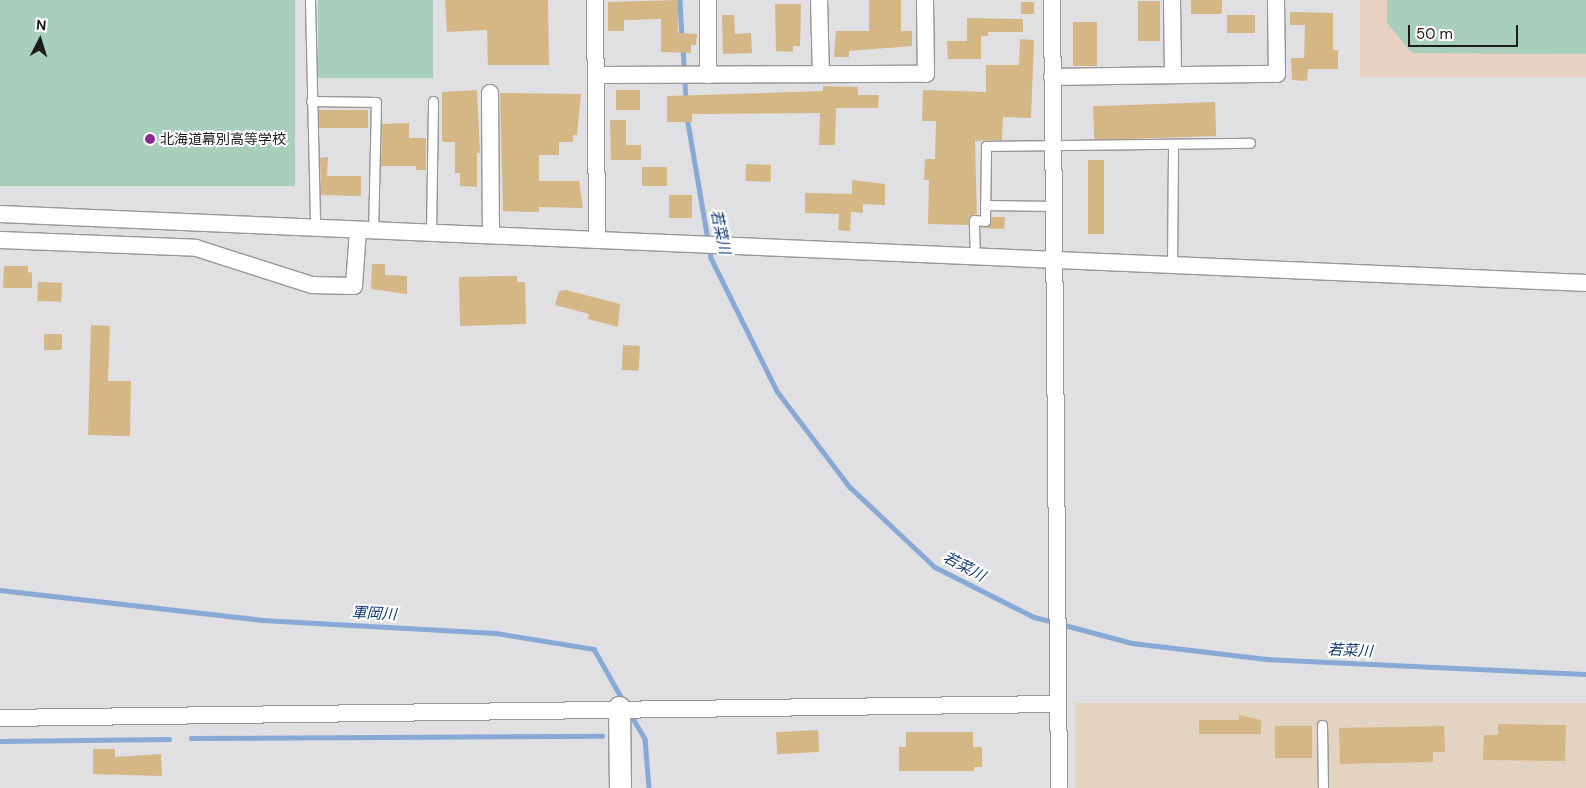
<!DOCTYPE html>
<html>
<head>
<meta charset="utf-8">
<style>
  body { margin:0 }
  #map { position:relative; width:1586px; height:788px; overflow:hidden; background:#e0dfe2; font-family:"DM Sans","Noto Sans JP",sans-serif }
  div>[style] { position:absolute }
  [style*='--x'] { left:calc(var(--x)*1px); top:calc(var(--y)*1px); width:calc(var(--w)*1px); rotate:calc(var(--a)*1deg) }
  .industrial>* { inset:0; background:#e3d3c1; transform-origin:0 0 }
  .education>* { inset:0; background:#e6d1c3; transform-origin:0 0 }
  .green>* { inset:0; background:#a8cebc; transform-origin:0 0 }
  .stream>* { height:4.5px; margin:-2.25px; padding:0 2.25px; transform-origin:2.25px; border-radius:2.25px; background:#88a9d5 }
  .building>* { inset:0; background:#d5b785; transform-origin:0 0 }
  .roads { filter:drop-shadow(1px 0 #979699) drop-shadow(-1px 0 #979699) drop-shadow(0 1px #979699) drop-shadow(0 -1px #979699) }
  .service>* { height:9px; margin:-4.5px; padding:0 4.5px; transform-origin:4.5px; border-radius:4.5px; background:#fff }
  .minor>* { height:16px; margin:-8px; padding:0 8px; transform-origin:8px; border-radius:8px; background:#fff }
  .tertiary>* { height:21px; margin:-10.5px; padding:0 10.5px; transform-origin:10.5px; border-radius:10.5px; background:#fff }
  .dots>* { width:14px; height:14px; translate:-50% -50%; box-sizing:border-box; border:2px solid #fff; border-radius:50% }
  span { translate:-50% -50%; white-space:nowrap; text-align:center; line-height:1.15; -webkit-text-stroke:4px #fff; paint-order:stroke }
  .poi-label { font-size:14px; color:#1c1c1d }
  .left { translate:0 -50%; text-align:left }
  .water-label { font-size:15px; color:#103b71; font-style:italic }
  .north { position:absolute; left:15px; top:15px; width:50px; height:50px; -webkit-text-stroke:4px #fff; paint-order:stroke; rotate:5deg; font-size:14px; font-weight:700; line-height:20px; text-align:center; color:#1c1c1d }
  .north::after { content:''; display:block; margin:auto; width:18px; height:22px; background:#1c1c1d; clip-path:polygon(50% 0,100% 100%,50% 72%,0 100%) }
  .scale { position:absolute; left:1408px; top:25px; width:110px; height:22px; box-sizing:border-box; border:2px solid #1c1c1d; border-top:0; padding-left:6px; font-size:15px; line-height:18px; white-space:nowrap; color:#1c1c1d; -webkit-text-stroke:4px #fff; paint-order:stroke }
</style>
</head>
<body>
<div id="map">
  <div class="industrial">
    <div style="left:1586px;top:703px;width:85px;height:511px;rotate:90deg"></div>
  </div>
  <div class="education">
    <div style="left:1360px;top:0;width:226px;height:77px"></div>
  </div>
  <div class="green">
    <div style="left:0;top:0;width:295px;height:186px"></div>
    <div style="left:318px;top:0;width:115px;height:78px"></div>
    <div style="clip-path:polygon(1387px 0,1586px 0,1586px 54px,1412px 53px,1387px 23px)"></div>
  </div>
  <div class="stream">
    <div style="--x:680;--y:0;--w:37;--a:87"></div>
    <div style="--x:683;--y:47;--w:53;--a:86.8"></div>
    <div style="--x:687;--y:117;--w:143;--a:80.3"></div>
    <div style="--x:711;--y:258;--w:148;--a:63.6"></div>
    <div style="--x:777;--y:391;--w:121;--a:52.8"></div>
    <div style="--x:850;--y:487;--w:117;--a:43.3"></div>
    <div style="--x:935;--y:567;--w:111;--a:26.8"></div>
    <div style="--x:1034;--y:617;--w:21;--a:14"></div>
    <div style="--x:0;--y:590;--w:264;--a:6.5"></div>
    <div style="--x:262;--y:620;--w:234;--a:3.2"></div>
    <div style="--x:496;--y:633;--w:99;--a:9.3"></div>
    <div style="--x:594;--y:649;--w:61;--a:60.5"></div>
    <div style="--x:1061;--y:624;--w:73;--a:15"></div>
    <div style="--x:1132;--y:643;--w:135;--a:6.8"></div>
    <div style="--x:1266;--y:659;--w:320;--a:2.7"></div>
    <div style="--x:630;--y:713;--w:30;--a:60"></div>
    <div style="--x:645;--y:739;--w:49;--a:85.3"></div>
    <div style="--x:191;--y:738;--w:411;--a:-0.3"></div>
    <div style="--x:0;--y:741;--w:169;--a:-0.7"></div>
  </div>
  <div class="building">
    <div style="clip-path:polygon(445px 0,548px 0,549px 65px,488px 65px,487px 30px,447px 32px)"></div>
    <div style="clip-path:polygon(678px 0,678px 33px,697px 34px,696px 45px,691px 45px,691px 53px,661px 52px,661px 19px,624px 20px,624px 31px,608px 31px,608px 2px)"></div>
    <div style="clip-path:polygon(869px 0,901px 0,901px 31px,912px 31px,912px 46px,849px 51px,849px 57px,834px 57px,836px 31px,869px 31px)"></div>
    <div style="left:1191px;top:0;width:31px;height:14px"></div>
    <div style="left:1138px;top:1px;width:22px;height:40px"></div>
    <div style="left:1021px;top:2px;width:13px;height:12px"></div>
    <div style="clip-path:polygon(775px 4px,801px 4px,800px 46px,793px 46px,793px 52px,776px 51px)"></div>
    <div style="clip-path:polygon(1290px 12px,1333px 13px,1333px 50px,1338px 50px,1338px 69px,1308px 69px,1307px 81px,1292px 80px,1291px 58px,1304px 58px,1305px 25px,1290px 25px)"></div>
    <div style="clip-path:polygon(722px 15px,734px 15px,735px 34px,751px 33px,752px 53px,723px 54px)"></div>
    <div style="left:1227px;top:15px;width:28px;height:18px"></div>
    <div style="clip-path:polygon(967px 18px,1023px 19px,1023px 32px,988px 32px,988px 36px,981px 36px,981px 59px,948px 59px,947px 41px,967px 41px)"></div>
    <div style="left:1097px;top:22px;width:44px;height:24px;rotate:90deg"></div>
    <div style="clip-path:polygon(1020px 39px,1034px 40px,1031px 118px,1003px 117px,1002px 140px,975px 141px,977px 214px,969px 216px,968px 225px,928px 224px,929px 180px,924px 180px,925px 159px,935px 159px,936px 121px,922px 121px,923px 90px,986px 92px,986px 65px,1019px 65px)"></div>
    <div style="clip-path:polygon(823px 86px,858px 87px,858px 95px,879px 95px,878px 108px,836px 108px,835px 145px,819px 145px,820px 113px,692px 114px,692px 122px,667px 122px,667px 96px,823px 91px)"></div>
    <div style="clip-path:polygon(477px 90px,480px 153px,477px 153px,477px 187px,460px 186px,460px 173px,455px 173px,455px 142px,442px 142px,442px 92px)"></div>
    <div style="left:616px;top:90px;width:24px;height:20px"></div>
    <div style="clip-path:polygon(500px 93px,581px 94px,577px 135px,573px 135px,573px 142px,559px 142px,559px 155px,539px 155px,539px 181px,579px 181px,583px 208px,539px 207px,539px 212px,503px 211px)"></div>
    <div style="left:1215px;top:102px;width:34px;height:122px;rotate:88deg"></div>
    <div style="left:319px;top:110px;width:49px;height:18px"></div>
    <div style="clip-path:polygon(610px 120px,626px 120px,626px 145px,641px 145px,641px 160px,611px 160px)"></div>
    <div style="clip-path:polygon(409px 123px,409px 138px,426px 138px,426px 170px,416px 170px,416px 166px,381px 166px,382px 124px)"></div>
    <div style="clip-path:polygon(328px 157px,327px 176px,361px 176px,361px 196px,321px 195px,320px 158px)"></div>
    <div style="left:1088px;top:160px;width:16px;height:74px"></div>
    <div style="left:746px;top:164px;width:25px;height:17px;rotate:2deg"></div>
    <div style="left:642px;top:167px;width:25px;height:19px"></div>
    <div style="clip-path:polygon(852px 180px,885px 184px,885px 205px,863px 204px,863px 213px,851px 212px,850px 231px,838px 230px,839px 214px,805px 213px,805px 193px,852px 194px)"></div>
    <div style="left:669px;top:195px;width:23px;height:23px"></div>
    <div style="clip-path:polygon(991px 217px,1005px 217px,1004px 229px,980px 228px,990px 225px)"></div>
    <div style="clip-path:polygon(372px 264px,385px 264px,385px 275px,407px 276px,407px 294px,371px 289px)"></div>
    <div style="clip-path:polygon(4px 266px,28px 266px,28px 272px,32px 273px,32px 288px,3px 288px)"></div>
    <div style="clip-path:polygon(517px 276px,517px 282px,525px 282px,526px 324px,460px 326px,459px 277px)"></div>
    <div style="left:38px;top:282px;width:24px;height:19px;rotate:2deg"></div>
    <div style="clip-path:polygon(566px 290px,620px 304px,618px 327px,588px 319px,589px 314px,555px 305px,559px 291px)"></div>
    <div style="clip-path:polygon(91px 325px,110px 326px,108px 381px,131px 381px,130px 436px,88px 435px)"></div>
    <div style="left:62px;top:334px;width:16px;height:18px;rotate:90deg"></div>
    <div style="left:623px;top:345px;width:17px;height:25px;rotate:3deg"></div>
    <div style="clip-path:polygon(1239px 715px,1261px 720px,1261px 734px,1199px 734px,1199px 720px,1239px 720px)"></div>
    <div style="clip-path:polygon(1498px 724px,1566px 725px,1565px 761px,1483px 760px,1484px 735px,1498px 735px)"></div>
    <div style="left:1275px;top:726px;width:37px;height:32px"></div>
    <div style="clip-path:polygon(1444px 726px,1445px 752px,1433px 752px,1433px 762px,1340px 764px,1339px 728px)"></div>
    <div style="left:818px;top:730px;width:22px;height:42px;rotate:87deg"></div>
    <div style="clip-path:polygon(906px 732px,973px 732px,973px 747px,982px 747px,982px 767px,974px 767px,974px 771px,899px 771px,899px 747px,906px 747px)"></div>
    <div style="clip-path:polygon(93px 749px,115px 749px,115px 757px,161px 754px,162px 776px,93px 774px)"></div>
  </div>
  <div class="roads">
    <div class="service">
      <div style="--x:310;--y:0;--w:228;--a:88.7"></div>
      <div style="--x:311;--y:101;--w:65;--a:0.9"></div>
      <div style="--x:376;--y:102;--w:128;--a:91.3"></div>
      <div style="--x:985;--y:205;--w:69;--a:0.8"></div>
      <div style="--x:431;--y:232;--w:131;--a:-89.1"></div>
      <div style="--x:975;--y:256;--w:36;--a:-92"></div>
      <div style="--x:974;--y:220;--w:11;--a:5"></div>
      <div style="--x:985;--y:221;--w:75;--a:-89.2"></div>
      <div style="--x:986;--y:146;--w:264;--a:-0.7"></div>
      <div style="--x:1172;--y:265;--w:121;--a:-89.5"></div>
      <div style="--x:1322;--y:725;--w:63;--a:89.1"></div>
    </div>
    <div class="minor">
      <div style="--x:595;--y:0;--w:240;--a:89.5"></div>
      <div style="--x:708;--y:0;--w:75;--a:90"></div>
      <div style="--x:819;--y:0;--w:74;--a:88.5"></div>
      <div style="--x:1052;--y:0;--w:788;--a:89.49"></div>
      <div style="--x:1172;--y:0;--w:75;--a:89.2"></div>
      <div style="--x:596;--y:75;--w:330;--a:-0.2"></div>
      <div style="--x:926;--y:74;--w:74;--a:-90.8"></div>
      <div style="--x:1052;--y:77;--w:225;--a:-0.8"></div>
      <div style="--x:1277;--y:74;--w:74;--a:-90.8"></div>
      <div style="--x:490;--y:93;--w:142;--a:89.6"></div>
      <div style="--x:0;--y:214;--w:1588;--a:2.49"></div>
      <div style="--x:0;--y:240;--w:196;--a:2.3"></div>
      <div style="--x:196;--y:248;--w:122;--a:17.7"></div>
      <div style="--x:312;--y:285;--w:42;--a:1.4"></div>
      <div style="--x:354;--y:286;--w:56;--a:-85.9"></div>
      <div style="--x:0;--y:718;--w:1058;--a:-0.76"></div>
    </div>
    <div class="tertiary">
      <div style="--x:619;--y:707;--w:81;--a:89.3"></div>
    </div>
  </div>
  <div class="dots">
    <div style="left:150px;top:139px;background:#8b2991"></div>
  </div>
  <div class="poi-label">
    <span class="left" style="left:160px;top:139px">北海道幕別高等学校</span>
  </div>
  <div class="water-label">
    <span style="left:720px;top:232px;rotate:78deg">若菜川</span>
    <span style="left:964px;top:567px;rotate:28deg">若菜川</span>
    <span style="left:374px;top:614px;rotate:3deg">軍岡川</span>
    <span style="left:1350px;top:651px;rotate:3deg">若菜川</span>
  </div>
  <div class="north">N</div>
  <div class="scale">50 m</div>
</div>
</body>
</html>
